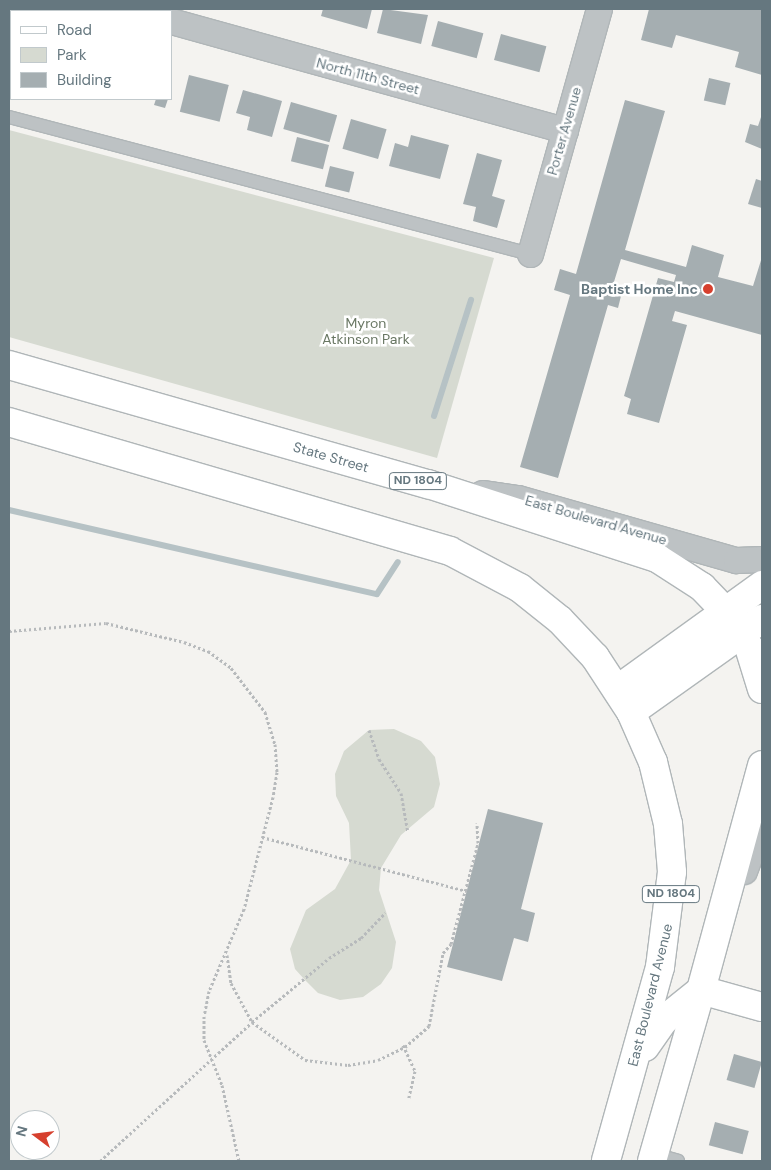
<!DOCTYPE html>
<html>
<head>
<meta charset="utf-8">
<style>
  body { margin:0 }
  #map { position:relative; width:771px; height:1170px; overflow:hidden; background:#f4f3f0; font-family:"DM Sans",sans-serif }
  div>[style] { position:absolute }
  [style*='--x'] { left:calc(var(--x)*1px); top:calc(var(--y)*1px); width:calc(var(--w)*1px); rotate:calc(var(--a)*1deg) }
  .green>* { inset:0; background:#d6dad1 }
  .stream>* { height:6px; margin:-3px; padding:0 3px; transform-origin:3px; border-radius:3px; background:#b6c2c5 }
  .building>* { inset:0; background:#a5aeb1; transform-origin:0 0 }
  .path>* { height:3px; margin-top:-1.5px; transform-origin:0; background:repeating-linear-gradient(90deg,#b7babc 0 2.5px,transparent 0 5px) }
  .roads { filter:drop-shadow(1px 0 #b0b6b8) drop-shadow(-1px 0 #b0b6b8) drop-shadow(0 1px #b0b6b8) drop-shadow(0 -1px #b0b6b8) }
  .lane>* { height:12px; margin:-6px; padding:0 6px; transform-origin:6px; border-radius:6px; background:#bdc2c4 }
  .street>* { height:25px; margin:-12.5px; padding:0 12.5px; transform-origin:12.5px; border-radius:12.5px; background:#bdc2c4 }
  .secondary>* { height:28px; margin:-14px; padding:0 14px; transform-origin:14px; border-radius:14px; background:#fff }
  .primary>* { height:28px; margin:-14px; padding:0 14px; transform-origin:14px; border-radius:14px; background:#fff }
  .dots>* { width:14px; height:14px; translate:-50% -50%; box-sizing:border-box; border:2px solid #fff; border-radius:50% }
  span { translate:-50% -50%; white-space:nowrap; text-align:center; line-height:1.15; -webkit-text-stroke:5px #fff; paint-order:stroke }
  .shield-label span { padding:1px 4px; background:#fff; border:1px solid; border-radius:4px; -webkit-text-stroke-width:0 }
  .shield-label { font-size:12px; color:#65777f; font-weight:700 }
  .street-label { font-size:14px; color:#65777f }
  .poi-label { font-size:14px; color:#65777f; font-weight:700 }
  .right { translate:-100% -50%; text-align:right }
  .park-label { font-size:14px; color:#697763 }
  .frame { position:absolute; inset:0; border:10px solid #65777f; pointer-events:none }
  .legend { position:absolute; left:10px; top:10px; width:162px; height:90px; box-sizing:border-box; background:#fff; border:1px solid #c1c9cc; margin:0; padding:6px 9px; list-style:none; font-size:15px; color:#65777f }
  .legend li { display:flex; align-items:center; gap:10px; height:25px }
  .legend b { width:25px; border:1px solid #c1c9cc }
  .north { position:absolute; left:10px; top:1110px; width:50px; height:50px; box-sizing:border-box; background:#fff; border:1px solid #c1c9cc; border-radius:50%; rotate:285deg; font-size:14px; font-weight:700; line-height:20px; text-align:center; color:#65777f }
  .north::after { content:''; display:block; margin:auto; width:18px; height:22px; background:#d6402e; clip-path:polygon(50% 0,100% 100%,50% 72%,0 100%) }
</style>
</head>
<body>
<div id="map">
  <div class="green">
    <div style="clip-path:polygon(9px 130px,494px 258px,437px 458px,9px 337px)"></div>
    <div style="clip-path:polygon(394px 729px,421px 741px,435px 757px,440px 784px,434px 807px,401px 835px,381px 868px,379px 890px,396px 942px,392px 968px,381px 984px,363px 997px,340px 1000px,318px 993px,304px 979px,295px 969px,290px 949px,306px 910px,335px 889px,351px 860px,349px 823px,336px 796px,335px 774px,344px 751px,369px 730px)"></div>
  </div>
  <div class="stream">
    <div style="--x:434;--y:416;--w:122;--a:-72.3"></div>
    <div style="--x:9;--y:510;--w:377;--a:12.9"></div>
    <div style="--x:377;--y:594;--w:38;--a:-57"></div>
  </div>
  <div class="building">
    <div style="clip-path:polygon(323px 9px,372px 9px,367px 29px,321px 16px)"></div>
    <div style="clip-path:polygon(383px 9px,428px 15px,421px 44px,377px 33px)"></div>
    <div style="clip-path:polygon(649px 9px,762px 9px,762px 75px,735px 67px,739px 52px,676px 35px,672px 48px,641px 40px)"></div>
    <div style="left:438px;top:21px;width:47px;height:26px;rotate:15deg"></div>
    <div style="clip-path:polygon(9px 25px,11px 25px,9px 51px)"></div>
    <div style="left:501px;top:34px;width:47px;height:27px;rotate:15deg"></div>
    <div style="left:189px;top:75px;width:41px;height:38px;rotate:14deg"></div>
    <div style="left:709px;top:78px;width:22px;height:23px;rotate:13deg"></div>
    <div style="clip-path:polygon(243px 90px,282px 101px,272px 137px,247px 130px,250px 117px,236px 113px)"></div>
    <div style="clip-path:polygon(156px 99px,168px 99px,165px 108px,154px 105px)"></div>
    <div style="clip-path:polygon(625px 100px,665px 111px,625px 250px,686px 267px,692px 245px,724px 255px,718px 277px,753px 286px,762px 257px,762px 335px,675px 311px,672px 321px,687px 325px,659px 423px,627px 414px,631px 399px,624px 396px,658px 278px,674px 282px,676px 275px,621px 259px,613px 285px,623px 288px,618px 308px,608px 305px,558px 478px,520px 467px,570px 295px,554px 290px,560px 269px,576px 274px)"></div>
    <div style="left:291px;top:102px;width:48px;height:28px;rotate:16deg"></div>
    <div style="clip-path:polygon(762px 114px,762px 149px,745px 142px,750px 124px,758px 126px)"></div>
    <div style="left:351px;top:119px;width:37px;height:31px;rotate:16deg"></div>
    <div style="clip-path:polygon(411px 135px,449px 145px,440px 179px,389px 166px,395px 143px,408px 147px)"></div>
    <div style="left:297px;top:137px;width:33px;height:25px;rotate:14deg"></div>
    <div style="clip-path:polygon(477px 153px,502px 160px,492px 196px,505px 200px,497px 228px,473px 221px,476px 207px,463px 204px)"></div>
    <div style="left:330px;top:166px;width:25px;height:21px;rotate:14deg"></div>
    <div style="clip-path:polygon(756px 179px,762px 181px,762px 208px,748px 204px)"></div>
    <div style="clip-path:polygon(488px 809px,543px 823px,521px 909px,535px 913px,528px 942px,514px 938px,502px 981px,447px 967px)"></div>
    <div style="left:734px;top:1054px;width:29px;height:27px;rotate:16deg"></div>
    <div style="left:715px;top:1122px;width:35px;height:24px;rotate:15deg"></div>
  </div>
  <div class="path">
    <div style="--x:9;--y:631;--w:97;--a:-4.7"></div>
    <div style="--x:106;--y:623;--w:80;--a:13.7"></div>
    <div style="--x:184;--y:642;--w:26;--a:21"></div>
    <div style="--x:208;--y:651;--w:29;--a:36"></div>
    <div style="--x:231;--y:668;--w:56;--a:52.3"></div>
    <div style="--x:265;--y:712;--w:34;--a:73"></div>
    <div style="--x:275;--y:744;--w:28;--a:86"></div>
    <div style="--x:277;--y:772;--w:25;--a:99"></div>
    <div style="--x:273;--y:797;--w:116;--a:104.5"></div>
    <div style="--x:244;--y:909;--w:89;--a:113.1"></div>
    <div style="--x:209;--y:991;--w:25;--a:101"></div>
    <div style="--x:204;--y:1016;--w:24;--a:90"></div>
    <div style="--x:204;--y:1040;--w:48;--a:68.2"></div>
    <div style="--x:222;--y:1085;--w:78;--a:77.4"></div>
    <div style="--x:369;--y:730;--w:31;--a:71"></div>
    <div style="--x:379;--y:759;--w:40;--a:57.1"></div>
    <div style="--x:401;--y:793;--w:39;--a:80"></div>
    <div style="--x:262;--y:837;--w:212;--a:14.8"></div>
    <div style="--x:227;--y:955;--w:28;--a:82"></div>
    <div style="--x:231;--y:983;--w:44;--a:61.7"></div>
    <div style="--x:252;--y:1022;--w:65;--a:35.6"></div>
    <div style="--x:305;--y:1060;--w:43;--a:6.6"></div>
    <div style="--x:348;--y:1065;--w:30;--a:-9"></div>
    <div style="--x:378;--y:1060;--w:30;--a:-26"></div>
    <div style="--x:405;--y:1047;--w:32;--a:-41"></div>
    <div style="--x:429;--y:1026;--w:74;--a:-79.1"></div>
    <div style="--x:443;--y:953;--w:12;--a:-48"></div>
    <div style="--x:451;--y:944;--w:105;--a:-75"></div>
    <div style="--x:478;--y:843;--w:20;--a:-93"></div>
    <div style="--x:403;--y:1045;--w:29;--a:65"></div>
    <div style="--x:415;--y:1071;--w:28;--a:103"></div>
    <div style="--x:100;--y:1161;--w:206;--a:-42.4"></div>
    <div style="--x:252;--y:1022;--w:100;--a:-39.7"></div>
    <div style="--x:329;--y:958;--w:38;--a:-32"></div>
    <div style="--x:361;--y:938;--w:35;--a:-46"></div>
  </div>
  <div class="roads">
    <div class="lane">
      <div style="--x:9;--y:117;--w:539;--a:14.73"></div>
      <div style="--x:654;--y:1154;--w:25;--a:16"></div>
    </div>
    <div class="street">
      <div style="--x:126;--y:9;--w:9;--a:13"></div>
      <div style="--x:171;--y:21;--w:409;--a:15.5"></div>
      <div style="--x:530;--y:254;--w:255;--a:-74.3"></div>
      <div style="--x:482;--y:493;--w:36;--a:8"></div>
      <div style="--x:518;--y:498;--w:227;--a:15.9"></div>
      <div style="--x:736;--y:560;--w:26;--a:-2"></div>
      <div style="--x:744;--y:871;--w:51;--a:-69.4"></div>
    </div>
    <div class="secondary">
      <div style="--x:652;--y:1161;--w:178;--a:-74"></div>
    </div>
    <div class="primary">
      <div style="--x:9;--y:365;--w:436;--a:15.9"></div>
      <div style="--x:428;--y:484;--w:241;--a:17.9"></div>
      <div style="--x:657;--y:558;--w:54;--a:32.8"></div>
      <div style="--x:702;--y:587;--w:35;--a:46"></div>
      <div style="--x:726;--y:612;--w:42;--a:56.7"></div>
      <div style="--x:749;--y:647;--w:44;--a:72.8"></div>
      <div style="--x:9;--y:422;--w:459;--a:16.3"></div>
      <div style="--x:450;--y:551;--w:79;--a:27.9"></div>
      <div style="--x:520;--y:588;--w:51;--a:38.7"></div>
      <div style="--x:560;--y:620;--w:51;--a:46.6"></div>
      <div style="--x:595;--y:657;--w:66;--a:56.8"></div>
      <div style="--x:631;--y:712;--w:55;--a:66.3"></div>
      <div style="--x:653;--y:762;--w:64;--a:76.4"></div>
      <div style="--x:668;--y:824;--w:48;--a:85.2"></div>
      <div style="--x:672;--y:872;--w:96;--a:97.2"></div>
      <div style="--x:660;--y:967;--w:201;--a:105.6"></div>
      <div style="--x:618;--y:689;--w:178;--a:-35.8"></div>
      <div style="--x:631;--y:712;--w:161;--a:-35.4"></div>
      <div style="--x:701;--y:990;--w:233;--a:-74.8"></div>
      <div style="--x:701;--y:990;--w:63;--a:15.6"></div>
      <div style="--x:645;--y:1047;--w:33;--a:-55"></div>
      <div style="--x:664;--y:1020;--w:48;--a:-39"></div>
    </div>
  </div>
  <div class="dots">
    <div style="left:708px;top:289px;background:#d6402e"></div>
  </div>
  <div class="shield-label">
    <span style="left:418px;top:481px">ND 1804</span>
    <span style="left:671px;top:894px">ND 1804</span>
  </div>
  <div class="street-label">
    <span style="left:368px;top:76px;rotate:15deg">North 11th Street</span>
    <span style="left:564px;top:131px;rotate:-74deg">Porter Avenue</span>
    <span style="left:331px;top:457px;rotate:16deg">State Street</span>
    <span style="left:596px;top:520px;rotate:16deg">East Boulevard Avenue</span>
    <span style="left:650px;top:995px;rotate:-76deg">East Boulevard Avenue</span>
  </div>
  <div class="poi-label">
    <span class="right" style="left:698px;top:289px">Baptist Home Inc</span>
  </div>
  <div class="park-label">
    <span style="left:366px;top:331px">Myron<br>Atkinson Park</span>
  </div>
  <div class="frame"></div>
  <ul class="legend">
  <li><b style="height:6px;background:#fff"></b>Road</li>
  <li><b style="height:14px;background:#d6dad1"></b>Park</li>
  <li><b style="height:14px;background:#a5aeb1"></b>Building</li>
  </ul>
  <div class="north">N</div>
</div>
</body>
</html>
